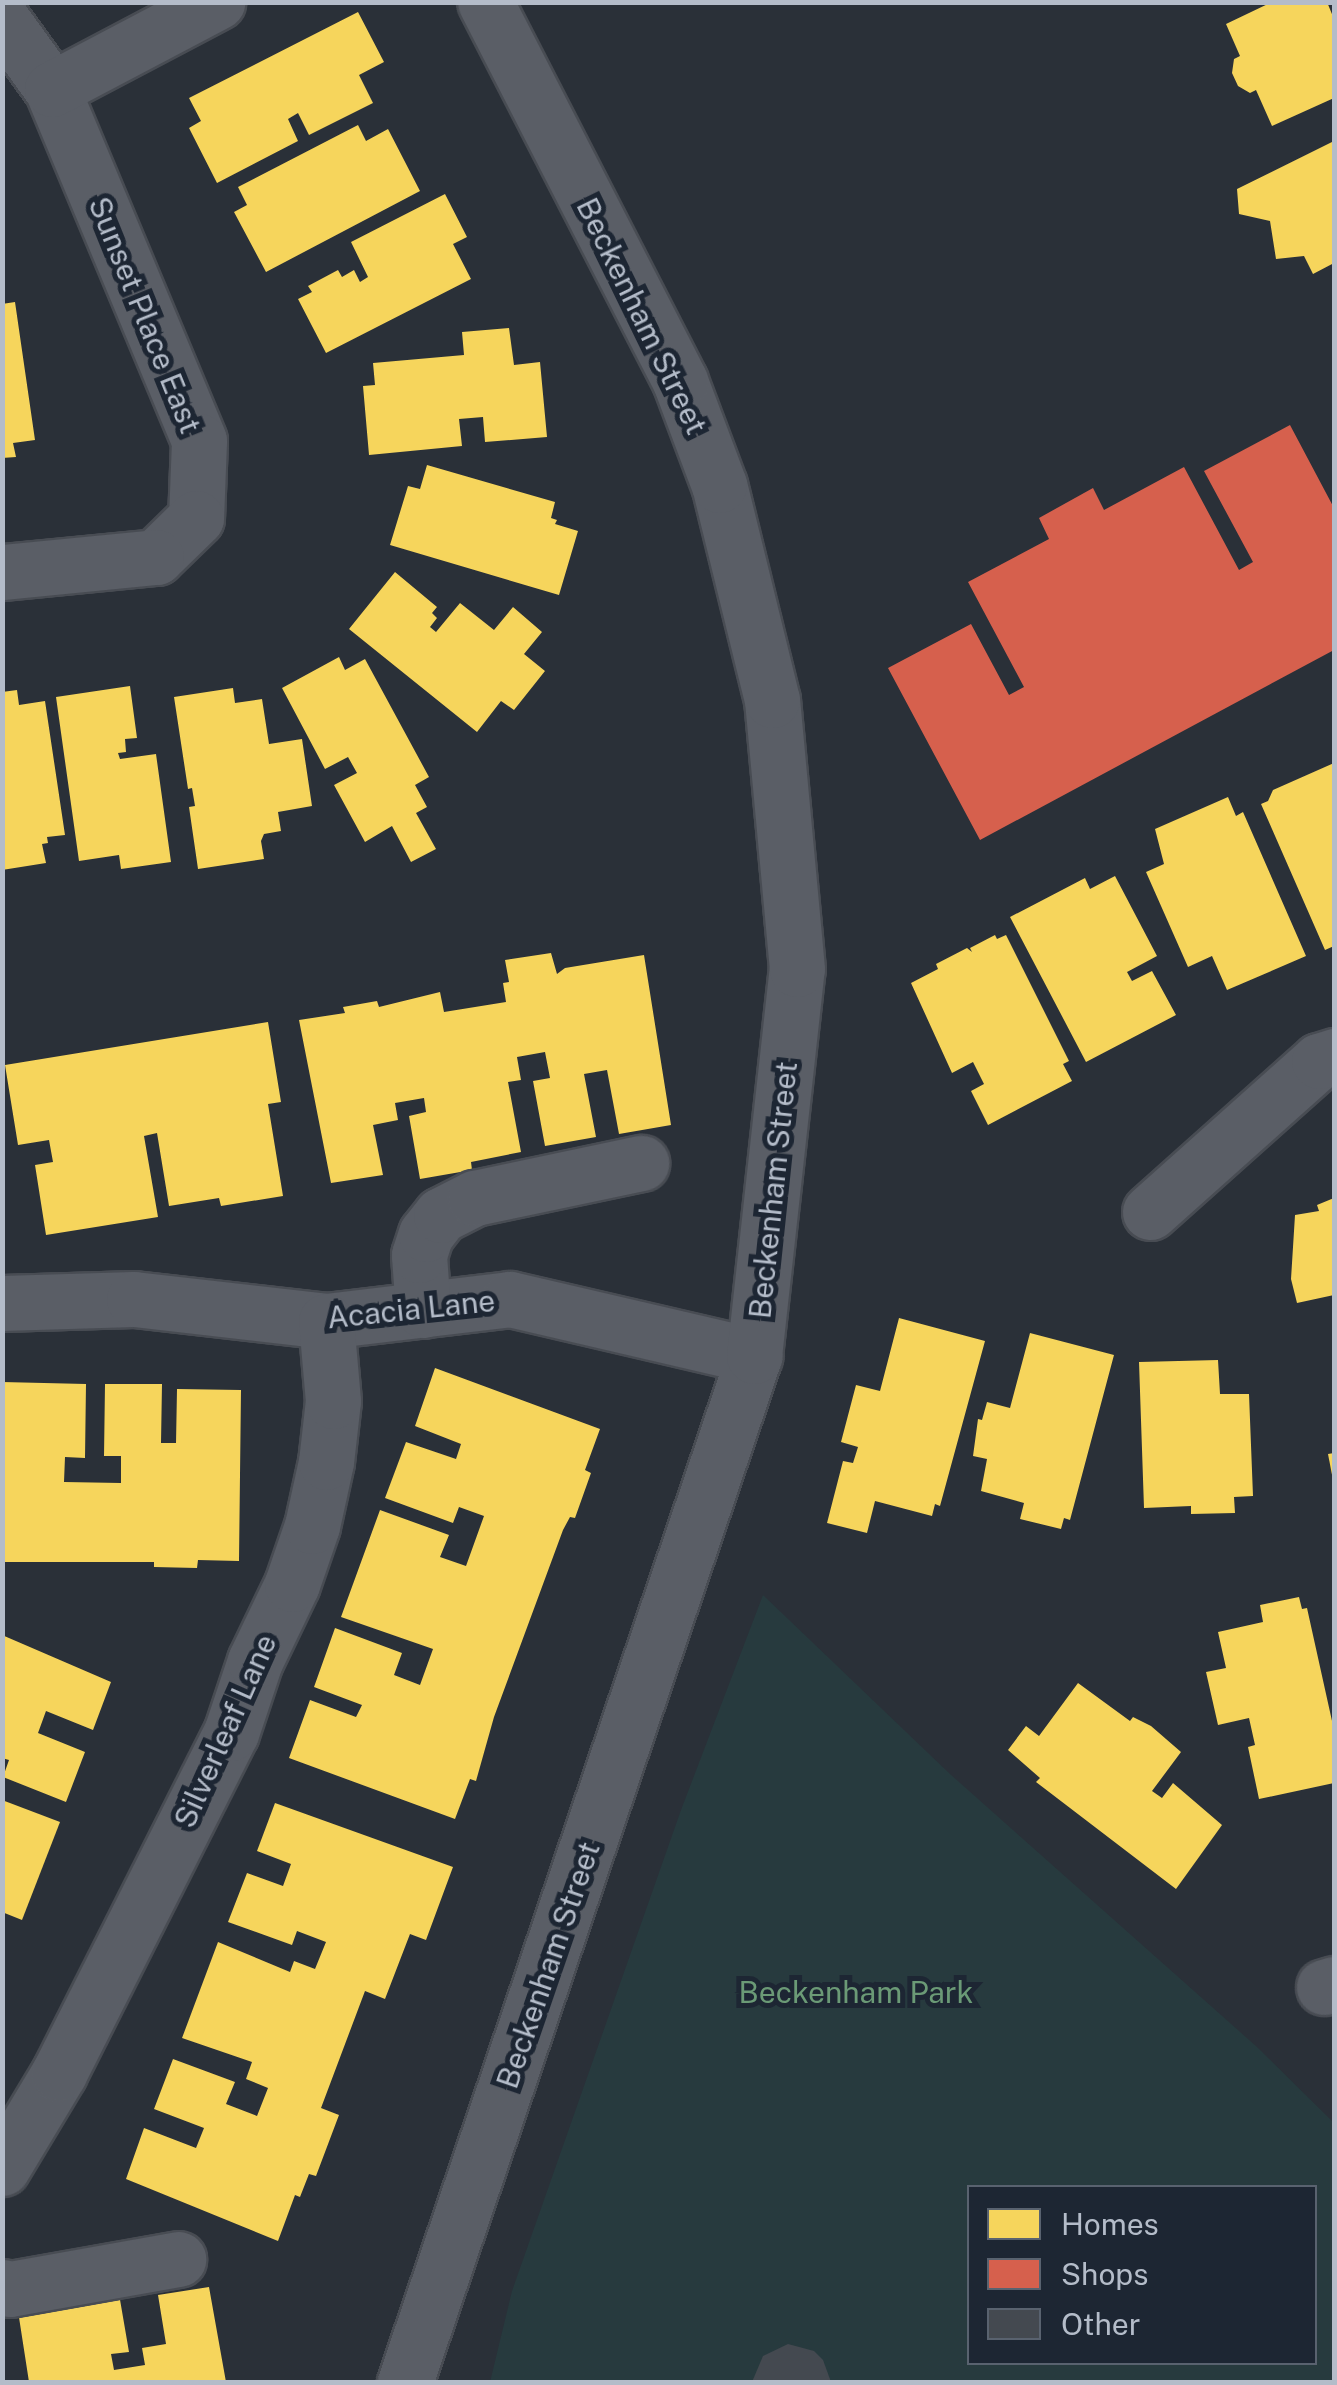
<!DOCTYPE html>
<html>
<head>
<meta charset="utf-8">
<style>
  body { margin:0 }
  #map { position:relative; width:1337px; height:2385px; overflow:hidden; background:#2a3038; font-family:"Public Sans",sans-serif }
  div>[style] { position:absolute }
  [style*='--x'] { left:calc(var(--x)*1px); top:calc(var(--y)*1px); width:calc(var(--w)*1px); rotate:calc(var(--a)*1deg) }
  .green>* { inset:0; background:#273a3e }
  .homes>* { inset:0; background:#f6d55c }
  .shops>* { inset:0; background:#d6604d }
  .building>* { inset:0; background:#444950 }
  .roads { filter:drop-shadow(2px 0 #484c53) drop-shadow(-2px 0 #484c53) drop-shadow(0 2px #484c53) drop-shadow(0 -2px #484c53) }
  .street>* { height:55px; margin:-27.5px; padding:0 27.5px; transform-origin:27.5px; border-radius:27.5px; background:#5a5e66 }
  span { translate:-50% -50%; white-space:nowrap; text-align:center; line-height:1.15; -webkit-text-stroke:10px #1d2633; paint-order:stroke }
  .street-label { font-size:30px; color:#b4bcc9 }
  .park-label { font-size:30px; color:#6b9a76 }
  .frame { position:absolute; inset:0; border:5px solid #b4bcc9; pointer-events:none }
  .legend { position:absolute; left:967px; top:2185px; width:350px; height:180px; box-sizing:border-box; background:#1d2633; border:2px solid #59626f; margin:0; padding:12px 18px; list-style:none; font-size:30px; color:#b4bcc9 }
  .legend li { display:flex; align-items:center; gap:20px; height:50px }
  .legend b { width:50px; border:2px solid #59626f }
</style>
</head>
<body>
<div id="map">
  <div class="green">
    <div style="clip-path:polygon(evenodd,763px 1595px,950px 1774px,1257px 2047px,1334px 2123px,1334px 2382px,490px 2382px,512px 2291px,681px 1810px,763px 1595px,969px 2188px,1314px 2188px,1314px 2362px,969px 2362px,969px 2188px)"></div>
  </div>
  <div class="homes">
    <div style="clip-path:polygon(1272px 2px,1327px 2px,1334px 19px,1334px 98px,1272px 126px,1256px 90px,1250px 93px,1238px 86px,1232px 73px,1234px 59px,1240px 56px,1226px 24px)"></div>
    <div style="clip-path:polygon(358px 12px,384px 62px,359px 75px,373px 103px,309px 135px,298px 113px,288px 119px,298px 141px,217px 183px,189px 128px,201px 121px,189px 98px)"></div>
    <div style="clip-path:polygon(358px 125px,366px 141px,388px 129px,420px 191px,266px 272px,234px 212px,247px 205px,238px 187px)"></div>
    <div style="clip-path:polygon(1334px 141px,1334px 263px,1313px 274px,1304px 256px,1276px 259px,1270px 221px,1239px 214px,1237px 189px)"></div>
    <div style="clip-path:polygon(445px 194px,467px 237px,453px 244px,471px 279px,326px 353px,298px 299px,312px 292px,308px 286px,338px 270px,342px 277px,354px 270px,360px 282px,368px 277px,351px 242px)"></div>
    <div style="clip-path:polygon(15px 302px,35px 440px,13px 443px,16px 457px,2px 458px,2px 304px)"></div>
    <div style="clip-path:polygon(509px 328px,514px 365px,540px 362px,547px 437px,485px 442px,483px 417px,459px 419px,462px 446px,369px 455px,363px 386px,375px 385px,373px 363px,464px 355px,462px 332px)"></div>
    <div style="clip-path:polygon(427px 465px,555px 502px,551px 518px,557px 520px,555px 524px,578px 531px,559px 595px,390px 545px,408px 486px,420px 489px)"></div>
    <div style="clip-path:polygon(395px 572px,437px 607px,432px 613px,437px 618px,430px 627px,436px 632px,460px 603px,494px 630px,513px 607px,542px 632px,524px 654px,545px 671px,514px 710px,501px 701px,477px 732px,349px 629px)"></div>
    <div style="clip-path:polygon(339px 657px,345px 670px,365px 659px,429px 777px,415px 785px,427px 807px,416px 813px,436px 849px,411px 862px,392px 826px,365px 842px,334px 785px,357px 773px,348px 757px,325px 769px,282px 688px)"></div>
    <div style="clip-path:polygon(130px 686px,137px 738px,125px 739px,126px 752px,118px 753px,120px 759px,156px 754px,171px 862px,121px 869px,119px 855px,79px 861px,56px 697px)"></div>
    <div style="clip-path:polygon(233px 688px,235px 703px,262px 699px,269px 744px,302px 739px,312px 806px,278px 812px,281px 831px,264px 834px,261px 841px,264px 859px,198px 869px,189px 807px,195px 806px,192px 788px,188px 789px,174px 697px)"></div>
    <div style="clip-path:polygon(17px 690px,19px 705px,45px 701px,65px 835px,47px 837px,48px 843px,42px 844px,46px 863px,2px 870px,2px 692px)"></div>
    <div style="clip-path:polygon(1334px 763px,1334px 946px,1325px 950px,1261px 804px,1268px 801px,1273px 790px)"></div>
    <div style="clip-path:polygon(1228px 797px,1236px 816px,1243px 812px,1306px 956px,1227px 990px,1212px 956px,1188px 967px,1146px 872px,1164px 864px,1155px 829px)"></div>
    <div style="clip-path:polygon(1115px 876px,1157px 956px,1127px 972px,1132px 981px,1152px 971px,1176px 1015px,1086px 1062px,1010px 917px,1085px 878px,1090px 889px)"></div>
    <div style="clip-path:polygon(995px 935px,997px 939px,1006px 935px,1069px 1061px,1063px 1064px,1072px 1081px,988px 1125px,971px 1091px,984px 1084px,973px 1062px,952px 1073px,911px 983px,938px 969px,936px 964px,967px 948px,972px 952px,970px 948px)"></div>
    <div style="clip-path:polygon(551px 953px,557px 974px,565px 968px,644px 955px,671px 1125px,619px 1134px,607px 1070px,584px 1074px,596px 1137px,545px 1146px,533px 1081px,550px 1078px,545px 1052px,517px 1057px,521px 1080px,508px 1082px,521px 1152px,471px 1162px,472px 1170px,420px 1179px,409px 1116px,426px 1112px,424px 1098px,395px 1103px,398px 1120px,373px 1125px,383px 1175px,331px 1183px,299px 1020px,345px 1013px,343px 1007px,377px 1001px,379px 1007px,440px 992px,444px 1012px,506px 1002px,503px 983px,509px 982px,505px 960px)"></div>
    <div style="clip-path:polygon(268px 1022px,281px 1102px,268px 1104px,283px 1196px,221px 1206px,219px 1198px,169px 1206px,157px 1133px,144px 1136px,158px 1217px,46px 1235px,35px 1165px,53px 1162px,49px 1140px,18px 1145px,5px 1065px)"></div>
    <div style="clip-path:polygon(1334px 1198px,1334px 1295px,1297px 1303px,1291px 1279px,1295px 1215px,1319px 1211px,1317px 1205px)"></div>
    <div style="clip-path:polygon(899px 1318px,985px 1341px,940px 1506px,935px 1504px,932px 1516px,875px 1501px,867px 1533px,827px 1523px,843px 1461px,853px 1463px,858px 1447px,841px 1442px,856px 1385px,880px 1391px)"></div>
    <div style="clip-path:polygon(1030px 1333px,1114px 1355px,1070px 1520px,1064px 1518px,1061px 1529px,1020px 1519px,1024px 1503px,981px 1491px,987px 1459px,973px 1456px,978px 1419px,982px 1420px,987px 1402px,1010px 1408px)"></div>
    <div style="clip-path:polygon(1218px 1360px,1220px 1394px,1249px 1394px,1253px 1496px,1234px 1497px,1235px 1513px,1191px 1514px,1191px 1506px,1144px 1508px,1139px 1362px)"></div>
    <div style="clip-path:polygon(435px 1368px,600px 1429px,585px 1470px,591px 1473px,575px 1518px,570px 1517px,563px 1530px,494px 1717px,476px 1781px,470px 1779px,455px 1819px,289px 1758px,310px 1700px,356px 1717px,362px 1705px,314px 1687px,335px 1628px,402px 1653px,394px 1675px,420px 1685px,433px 1649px,341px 1617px,380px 1510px,449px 1535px,440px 1557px,466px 1566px,484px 1516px,459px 1507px,453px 1523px,385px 1498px,406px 1442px,456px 1459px,461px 1444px,415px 1426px)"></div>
    <div style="clip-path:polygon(2px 1382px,86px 1384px,85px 1458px,65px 1457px,64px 1482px,121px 1483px,121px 1456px,104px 1456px,105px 1384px,162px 1384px,161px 1443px,176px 1443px,177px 1389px,241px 1390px,239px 1561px,198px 1560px,197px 1568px,154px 1567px,154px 1562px,2px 1562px)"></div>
    <div style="clip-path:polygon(1334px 1453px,1334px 1479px,1333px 1480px,1328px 1454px)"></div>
    <div style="clip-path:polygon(1299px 1597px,1302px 1609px,1307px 1608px,1334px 1730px,1334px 1783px,1259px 1799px,1248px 1747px,1255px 1745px,1249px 1718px,1218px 1725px,1206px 1672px,1226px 1668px,1218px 1632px,1263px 1622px,1260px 1605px)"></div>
    <div style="clip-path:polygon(2px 1635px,111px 1682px,93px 1730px,46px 1711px,38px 1733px,85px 1752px,66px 1802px,3px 1777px,9px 1760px,2px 1758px)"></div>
    <div style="clip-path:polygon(1078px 1683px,1130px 1721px,1133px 1717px,1151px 1726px,1181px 1752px,1152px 1791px,1162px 1798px,1173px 1783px,1222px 1825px,1176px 1889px,1036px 1782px,1040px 1778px,1008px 1750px,1026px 1726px,1039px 1736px)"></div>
    <div style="clip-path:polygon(2px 1800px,60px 1822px,22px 1920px,2px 1912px)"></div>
    <div style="clip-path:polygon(275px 1803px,453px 1867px,426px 1940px,410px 1934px,385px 1999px,365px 1991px,321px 2108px,339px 2115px,316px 2176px,309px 2174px,300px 2197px,295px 2195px,278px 2241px,126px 2179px,144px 2128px,196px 2148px,204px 2128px,154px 2109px,173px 2059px,235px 2082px,226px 2104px,257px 2116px,268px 2088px,246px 2079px,252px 2062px,182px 2038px,218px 1942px,290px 1972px,294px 1961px,315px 1969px,326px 1942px,297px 1931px,292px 1945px,228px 1922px,247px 1873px,283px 1886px,291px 1864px,257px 1851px)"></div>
    <div style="clip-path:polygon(209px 2287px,226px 2382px,29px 2382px,18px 2311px,118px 2288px,129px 2352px,111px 2354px,114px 2370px,145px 2365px,142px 2348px,166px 2344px,158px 2295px)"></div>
  </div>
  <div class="shops">
    <div style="clip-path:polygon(1290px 425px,1334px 508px,1334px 650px,980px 840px,888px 668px,971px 624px,1009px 695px,1024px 687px,968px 582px,1049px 539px,1039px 518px,1093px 488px,1104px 510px,1184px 467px,1239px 570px,1253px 562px,1204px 471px)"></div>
  </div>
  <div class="building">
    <div style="clip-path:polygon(788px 2344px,814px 2351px,823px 2360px,831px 2382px,752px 2382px,763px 2356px)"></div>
  </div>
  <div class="roads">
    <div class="street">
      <div style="--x:2;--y:20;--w:85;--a:54.1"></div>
      <div style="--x:52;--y:89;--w:381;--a:67.3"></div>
      <div style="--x:199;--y:441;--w:77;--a:92.2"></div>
      <div style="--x:196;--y:518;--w:56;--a:135.7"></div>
      <div style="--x:156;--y:557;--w:155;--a:174.4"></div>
      <div style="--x:52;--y:89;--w:187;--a:-27.8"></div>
      <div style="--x:1150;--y:1212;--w:227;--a:-41.8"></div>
      <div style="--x:1319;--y:1061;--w:16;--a:-18"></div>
      <div style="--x:2;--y:1303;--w:132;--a:-1.7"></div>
      <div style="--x:134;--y:1299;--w:193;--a:6.5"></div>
      <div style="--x:326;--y:1321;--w:185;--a:-6.8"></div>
      <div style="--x:510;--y:1299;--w:251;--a:13.1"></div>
      <div style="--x:423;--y:1310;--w:55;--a:-94.2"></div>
      <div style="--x:419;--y:1255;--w:22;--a:-72"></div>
      <div style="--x:426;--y:1234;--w:24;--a:-52"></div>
      <div style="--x:441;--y:1215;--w:38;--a:-27"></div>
      <div style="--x:475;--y:1198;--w:170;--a:-11.9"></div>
      <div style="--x:1324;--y:1987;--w:10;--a:-17"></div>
      <div style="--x:2;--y:2168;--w:111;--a:-59"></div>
      <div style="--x:59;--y:2073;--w:381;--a:-63.2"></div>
      <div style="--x:231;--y:1733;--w:76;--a:-71.6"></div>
      <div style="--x:255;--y:1661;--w:85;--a:-64.3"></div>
      <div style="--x:292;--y:1584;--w:61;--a:-71"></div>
      <div style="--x:312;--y:1526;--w:66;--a:-77.7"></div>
      <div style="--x:326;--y:1462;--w:61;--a:-83.5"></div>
      <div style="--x:333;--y:1401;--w:80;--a:-95"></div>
      <div style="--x:2;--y:2287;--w:8;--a:14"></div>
      <div style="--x:10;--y:2289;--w:171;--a:-10.1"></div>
      <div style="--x:405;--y:2382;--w:1084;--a:-71.21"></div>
      <div style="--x:754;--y:1356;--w:389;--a:-83.7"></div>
      <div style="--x:797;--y:969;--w:270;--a:-95.3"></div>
      <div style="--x:772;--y:700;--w:221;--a:-103.8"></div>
      <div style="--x:719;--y:485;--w:111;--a:-110.6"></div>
      <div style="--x:680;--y:381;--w:426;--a:-117.2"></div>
    </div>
  </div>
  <div class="street-label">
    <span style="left:145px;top:315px;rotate:68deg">Sunset Place East</span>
    <span style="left:642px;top:316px;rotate:64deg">Beckenham Street</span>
    <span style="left:773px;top:1190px;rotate:-84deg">Beckenham Street</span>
    <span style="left:411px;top:1309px;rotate:-6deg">Acacia Lane</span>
    <span style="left:225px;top:1731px;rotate:-66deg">Silverleaf Lane</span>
    <span style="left:548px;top:1965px;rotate:-71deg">Beckenham Street</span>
  </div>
  <div class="park-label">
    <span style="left:856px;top:1992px">Beckenham Park</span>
  </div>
  <div class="frame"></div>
  <ul class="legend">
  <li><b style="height:28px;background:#f6d55c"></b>Homes</li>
  <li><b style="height:28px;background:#d6604d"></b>Shops</li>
  <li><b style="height:28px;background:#444950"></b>Other</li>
  </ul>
</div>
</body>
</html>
